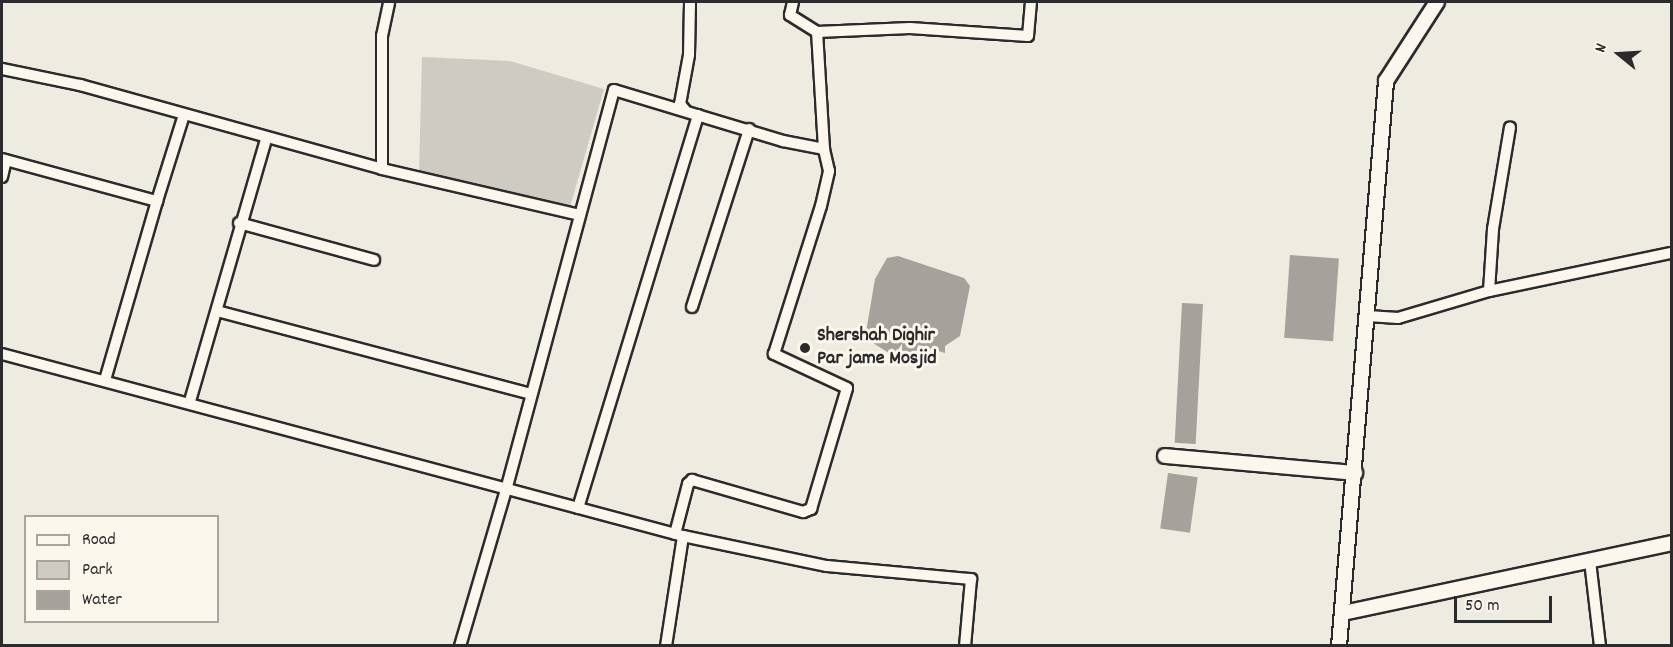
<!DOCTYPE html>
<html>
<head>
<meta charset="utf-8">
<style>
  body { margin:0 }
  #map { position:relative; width:1673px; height:647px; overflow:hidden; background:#eeebe0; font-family:Dekko,sans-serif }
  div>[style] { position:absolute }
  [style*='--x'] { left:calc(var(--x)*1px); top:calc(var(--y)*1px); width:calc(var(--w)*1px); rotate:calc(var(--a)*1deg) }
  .green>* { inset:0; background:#cecbc2 }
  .water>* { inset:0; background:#a4a29a; transform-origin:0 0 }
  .roads { filter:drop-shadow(2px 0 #2b2b2b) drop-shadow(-2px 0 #2b2b2b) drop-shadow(0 2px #2b2b2b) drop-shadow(0 -2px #2b2b2b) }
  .minor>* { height:10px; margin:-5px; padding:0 5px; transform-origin:5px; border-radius:5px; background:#fbf7ec }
  .tertiary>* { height:14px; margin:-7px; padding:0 7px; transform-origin:7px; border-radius:7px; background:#fbf7ec }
  .dots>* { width:16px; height:16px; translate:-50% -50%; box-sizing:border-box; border:3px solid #fbf7ec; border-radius:50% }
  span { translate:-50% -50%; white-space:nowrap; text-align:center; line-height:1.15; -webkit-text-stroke:6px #fbf7ec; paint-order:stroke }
  .poi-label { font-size:20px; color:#2b2b2b; font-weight:700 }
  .left { translate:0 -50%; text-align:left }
  .frame { position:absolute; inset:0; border:3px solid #2b2b2b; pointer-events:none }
  .legend { position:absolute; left:24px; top:515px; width:195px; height:108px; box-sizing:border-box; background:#fbf7ec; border:2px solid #a8a59f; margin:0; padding:8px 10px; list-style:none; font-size:18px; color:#2b2b2b }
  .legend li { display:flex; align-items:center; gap:12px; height:30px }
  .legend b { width:30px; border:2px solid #a8a59f }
  .north { position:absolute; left:1589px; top:24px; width:60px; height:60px; -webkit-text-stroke:4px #fbf7ec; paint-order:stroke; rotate:288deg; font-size:16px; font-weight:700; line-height:24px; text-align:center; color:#2b2b2b }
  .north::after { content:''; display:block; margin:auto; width:21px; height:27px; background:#2b2b2b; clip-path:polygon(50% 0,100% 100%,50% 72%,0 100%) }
  .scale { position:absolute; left:1454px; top:596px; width:98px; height:27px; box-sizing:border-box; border:3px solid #2b2b2b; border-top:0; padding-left:8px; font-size:18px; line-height:21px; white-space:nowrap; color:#2b2b2b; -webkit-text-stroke:4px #fbf7ec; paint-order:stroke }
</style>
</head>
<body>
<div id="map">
  <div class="green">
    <div style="clip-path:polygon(422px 57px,510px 61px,604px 89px,570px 207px,419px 172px)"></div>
  </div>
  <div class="water">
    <div style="left:1290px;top:255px;width:49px;height:83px;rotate:4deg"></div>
    <div style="clip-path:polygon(898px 256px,964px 278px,970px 286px,960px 336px,945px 346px,945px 353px,918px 345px,914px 364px,900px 360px,865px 338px,875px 279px,887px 258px)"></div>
    <div style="left:1182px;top:303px;width:21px;height:140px;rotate:3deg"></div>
    <div style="left:1168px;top:473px;width:30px;height:56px;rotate:8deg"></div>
  </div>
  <div class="roads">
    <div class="minor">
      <div style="--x:817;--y:32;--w:93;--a:-2.5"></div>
      <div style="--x:910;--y:28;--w:118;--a:3.9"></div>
      <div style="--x:1028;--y:36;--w:34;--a:-85"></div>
      <div style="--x:2;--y:69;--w:80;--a:11.6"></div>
      <div style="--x:80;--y:85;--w:313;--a:15.5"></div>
      <div style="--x:382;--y:169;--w:202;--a:13.1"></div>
      <div style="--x:685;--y:110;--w:8;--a:-130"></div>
      <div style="--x:680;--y:104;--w:50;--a:-79.6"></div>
      <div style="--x:689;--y:55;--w:53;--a:-88.9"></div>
      <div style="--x:2;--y:159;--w:161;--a:15.2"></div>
      <div style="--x:157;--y:201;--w:186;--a:106.2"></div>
      <div style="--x:382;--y:169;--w:133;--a:-90"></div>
      <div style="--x:382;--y:36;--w:35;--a:-78"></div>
      <div style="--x:2;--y:177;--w:17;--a:-77"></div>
      <div style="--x:157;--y:201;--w:90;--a:-72.6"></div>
      <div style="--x:239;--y:223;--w:140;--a:15.3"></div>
      <div style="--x:1489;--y:291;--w:62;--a:-86.3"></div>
      <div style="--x:1493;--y:229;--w:103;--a:-80.5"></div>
      <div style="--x:692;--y:307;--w:187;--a:-72.2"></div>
      <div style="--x:217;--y:311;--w:325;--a:14.8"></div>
      <div style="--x:1368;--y:316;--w:30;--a:4"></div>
      <div style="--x:1398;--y:318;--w:95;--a:-16.5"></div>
      <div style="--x:1489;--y:291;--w:186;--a:-11.8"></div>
      <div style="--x:2;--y:354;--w:705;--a:14.96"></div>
      <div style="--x:683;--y:536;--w:147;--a:11.8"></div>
      <div style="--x:827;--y:566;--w:145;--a:5.2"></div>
      <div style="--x:971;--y:579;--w:67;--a:95.1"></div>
      <div style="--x:190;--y:401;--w:273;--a:-73.8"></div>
      <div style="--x:578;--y:508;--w:411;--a:-73"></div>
      <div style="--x:675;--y:534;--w:52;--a:-75.4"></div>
      <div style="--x:688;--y:484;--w:6;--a:-45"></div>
      <div style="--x:692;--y:480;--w:116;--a:16.1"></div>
      <div style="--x:803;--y:512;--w:9;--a:-21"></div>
      <div style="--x:811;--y:509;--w:126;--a:-73.4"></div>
      <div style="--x:847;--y:388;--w:81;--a:-155"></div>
      <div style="--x:774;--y:354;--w:155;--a:-72.4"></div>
      <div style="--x:821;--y:206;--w:36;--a:-77"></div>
      <div style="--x:829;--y:171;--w:23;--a:-103"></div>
      <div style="--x:1590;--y:561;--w:86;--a:83.3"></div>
      <div style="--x:460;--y:646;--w:163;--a:-73.6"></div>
      <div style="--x:506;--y:490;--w:414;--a:-74.9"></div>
      <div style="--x:614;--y:90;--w:177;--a:16.8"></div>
      <div style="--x:783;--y:141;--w:42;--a:11"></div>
      <div style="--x:824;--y:149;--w:117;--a:-93.4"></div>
      <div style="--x:817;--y:32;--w:32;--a:-148"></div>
      <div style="--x:790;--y:15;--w:13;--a:-77"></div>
      <div style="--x:666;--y:646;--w:111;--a:-81.2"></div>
    </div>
    <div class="tertiary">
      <div style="--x:1165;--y:456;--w:191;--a:5.1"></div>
      <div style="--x:1343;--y:613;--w:336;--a:-12"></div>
      <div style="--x:1339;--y:646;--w:567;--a:-85.24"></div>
      <div style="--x:1386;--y:81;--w:94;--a:-57.2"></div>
    </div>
  </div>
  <div class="dots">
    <div style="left:805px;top:348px;background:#2b2b2b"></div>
  </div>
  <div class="poi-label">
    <span class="left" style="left:817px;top:348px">Shershah Dighir<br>Par jame Mosjid</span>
  </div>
  <div class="frame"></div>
  <ul class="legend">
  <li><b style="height:8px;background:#fbf7ec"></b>Road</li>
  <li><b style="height:16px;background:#cecbc2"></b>Park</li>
  <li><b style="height:16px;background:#a4a29a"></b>Water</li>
  </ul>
  <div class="north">N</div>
  <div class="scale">50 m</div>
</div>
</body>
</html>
